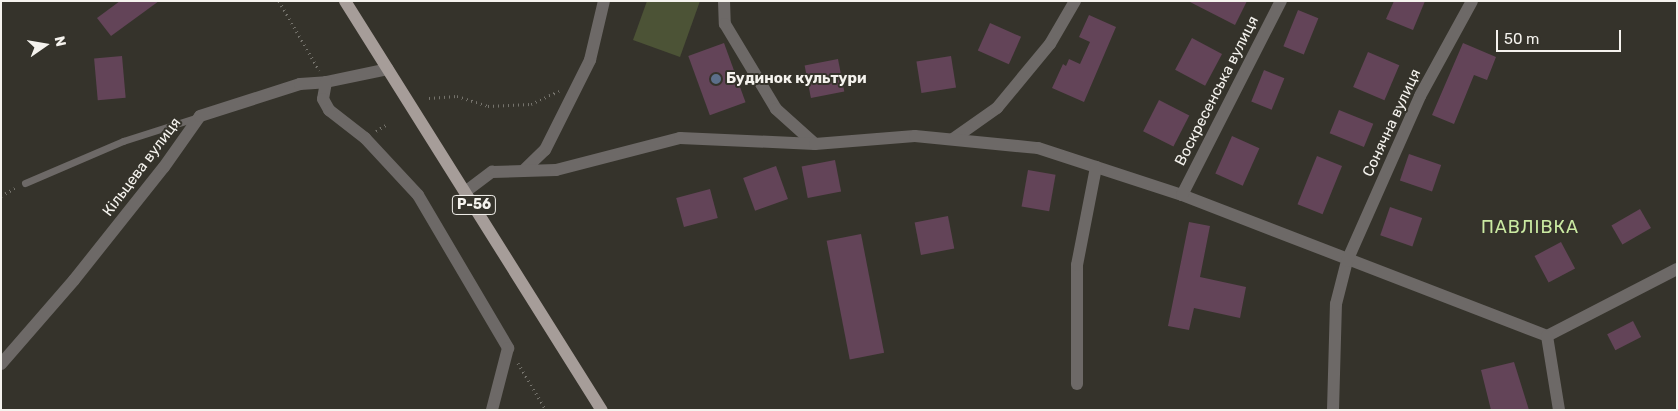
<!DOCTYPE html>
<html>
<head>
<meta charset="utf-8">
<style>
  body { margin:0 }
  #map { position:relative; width:1678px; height:411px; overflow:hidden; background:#35332b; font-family:Rubik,sans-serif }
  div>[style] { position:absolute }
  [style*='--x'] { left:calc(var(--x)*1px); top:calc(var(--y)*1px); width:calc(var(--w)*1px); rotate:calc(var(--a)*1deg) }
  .green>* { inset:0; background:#4c5336 }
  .building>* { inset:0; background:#634458; transform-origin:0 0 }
  .path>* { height:3px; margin-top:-1.5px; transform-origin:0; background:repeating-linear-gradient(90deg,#75736c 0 1px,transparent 0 5px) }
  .lane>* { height:7px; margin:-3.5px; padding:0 3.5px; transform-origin:3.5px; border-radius:3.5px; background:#6d6967 }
  .street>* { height:12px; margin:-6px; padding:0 6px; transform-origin:6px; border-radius:6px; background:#6d6967 }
  .primary>* { height:12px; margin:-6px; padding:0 6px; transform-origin:6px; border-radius:6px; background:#a69d99 }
  .dots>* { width:14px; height:14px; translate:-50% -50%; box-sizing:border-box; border:2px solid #35332b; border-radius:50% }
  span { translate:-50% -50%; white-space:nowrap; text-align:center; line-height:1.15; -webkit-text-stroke:4px #35332b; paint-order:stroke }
  .shield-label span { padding:1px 4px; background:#35332b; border:1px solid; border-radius:4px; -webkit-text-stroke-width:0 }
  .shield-label { font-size:14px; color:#f5f3ee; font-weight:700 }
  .poi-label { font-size:15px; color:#f5f3ee; font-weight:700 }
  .left { translate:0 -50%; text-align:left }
  .street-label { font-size:15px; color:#f5f3ee }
  .quarter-label { font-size:18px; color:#caeaa2; letter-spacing:1px }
  .frame { position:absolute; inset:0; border:2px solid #f5f3ee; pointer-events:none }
  .north { position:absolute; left:20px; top:20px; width:50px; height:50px; -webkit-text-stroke:4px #35332b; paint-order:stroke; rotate:77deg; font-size:14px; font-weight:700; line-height:20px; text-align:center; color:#f5f3ee }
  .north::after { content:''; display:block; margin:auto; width:18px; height:22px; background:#f5f3ee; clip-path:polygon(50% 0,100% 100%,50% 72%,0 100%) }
  .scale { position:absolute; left:1496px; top:30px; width:125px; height:22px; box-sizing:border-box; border:2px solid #f5f3ee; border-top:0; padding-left:6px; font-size:15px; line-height:18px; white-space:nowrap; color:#f5f3ee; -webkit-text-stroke:4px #35332b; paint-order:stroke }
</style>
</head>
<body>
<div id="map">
  <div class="green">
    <div style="clip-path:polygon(647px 1px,700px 1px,680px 57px,633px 40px)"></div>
  </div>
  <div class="building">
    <div style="clip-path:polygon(120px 1px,159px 1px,111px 36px,97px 18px)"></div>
    <div style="clip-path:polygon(1188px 1px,1247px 1px,1235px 25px)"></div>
    <div style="clip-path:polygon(1394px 1px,1425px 1px,1413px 30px,1386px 19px)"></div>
    <div style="left:1298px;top:10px;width:22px;height:39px;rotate:22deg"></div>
    <div style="clip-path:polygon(1089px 15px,1116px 27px,1084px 102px,1052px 88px,1063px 64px,1066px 66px,1069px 59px,1080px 64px,1090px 42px,1079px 37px)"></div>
    <div style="left:990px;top:23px;width:34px;height:30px;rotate:24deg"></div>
    <div style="left:1192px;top:38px;width:34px;height:36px;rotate:28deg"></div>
    <div style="left:724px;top:43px;width:63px;height:38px;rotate:70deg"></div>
    <div style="clip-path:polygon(1463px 43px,1496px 57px,1487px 80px,1474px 75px,1454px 124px,1432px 115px)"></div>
    <div style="left:1368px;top:52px;width:34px;height:38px;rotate:23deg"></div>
    <div style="left:122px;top:56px;width:42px;height:28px;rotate:85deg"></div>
    <div style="left:951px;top:56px;width:32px;height:35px;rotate:81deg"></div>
    <div style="left:838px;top:59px;width:33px;height:34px;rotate:79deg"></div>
    <div style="left:1264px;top:70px;width:22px;height:34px;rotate:22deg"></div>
    <div style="left:1159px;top:100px;width:34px;height:35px;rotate:27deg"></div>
    <div style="left:1339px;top:110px;width:37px;height:25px;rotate:22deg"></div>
    <div style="left:1232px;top:136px;width:30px;height:41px;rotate:24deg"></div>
    <div style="left:1409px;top:154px;width:34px;height:28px;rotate:19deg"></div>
    <div style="left:1317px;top:156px;width:27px;height:52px;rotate:22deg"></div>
    <div style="left:835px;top:160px;width:32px;height:34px;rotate:79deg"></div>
    <div style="left:776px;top:166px;width:35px;height:35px;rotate:70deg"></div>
    <div style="left:1028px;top:170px;width:28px;height:37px;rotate:10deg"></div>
    <div style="left:710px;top:189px;width:30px;height:35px;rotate:75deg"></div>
    <div style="left:1390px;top:207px;width:34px;height:30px;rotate:19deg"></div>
    <div style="left:1640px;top:209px;width:22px;height:33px;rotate:60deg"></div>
    <div style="left:948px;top:216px;width:33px;height:34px;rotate:79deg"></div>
    <div style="clip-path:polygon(1189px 222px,1210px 226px,1200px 277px,1246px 287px,1240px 318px,1194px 308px,1189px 330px,1168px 326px)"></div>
    <div style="left:861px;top:234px;width:121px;height:35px;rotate:79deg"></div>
    <div style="left:1561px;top:242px;width:30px;height:30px;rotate:62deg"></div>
    <div style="left:1633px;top:321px;width:18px;height:29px;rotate:63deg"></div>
    <div style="clip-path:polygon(1514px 362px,1529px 410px,1491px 410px,1481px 370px)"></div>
  </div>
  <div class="path">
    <div style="--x:279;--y:1;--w:80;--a:59.9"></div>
    <div style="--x:429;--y:98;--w:28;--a:-4"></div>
    <div style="--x:457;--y:96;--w:33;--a:18"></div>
    <div style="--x:488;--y:106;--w:43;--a:-2.7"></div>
    <div style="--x:531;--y:104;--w:31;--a:-25"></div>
    <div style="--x:376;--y:131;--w:12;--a:-31"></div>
    <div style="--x:1;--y:196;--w:16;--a:-30"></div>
    <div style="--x:518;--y:363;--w:55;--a:59.2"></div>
  </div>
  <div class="lane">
    <div style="--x:25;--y:183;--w:107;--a:-23.2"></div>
    <div style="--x:123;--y:141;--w:79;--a:-17.7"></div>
  </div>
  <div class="street">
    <div style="--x:724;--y:1;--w:23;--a:88"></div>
    <div style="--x:725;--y:24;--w:99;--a:59"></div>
    <div style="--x:776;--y:109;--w:52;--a:41.9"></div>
    <div style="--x:326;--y:82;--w:63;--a:-11.8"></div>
    <div style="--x:953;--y:139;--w:54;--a:-35.2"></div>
    <div style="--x:997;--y:108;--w:83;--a:-50.4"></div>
    <div style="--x:1050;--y:44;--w:50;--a:-59.8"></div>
    <div style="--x:523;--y:171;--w:30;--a:-44"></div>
    <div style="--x:545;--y:150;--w:101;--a:-63.4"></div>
    <div style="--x:590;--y:60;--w:61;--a:-76.7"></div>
    <div style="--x:465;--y:192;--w:34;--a:-37"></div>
    <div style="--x:492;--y:172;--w:64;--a:-1.8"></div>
    <div style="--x:556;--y:170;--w:128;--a:-14.5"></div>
    <div style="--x:680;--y:138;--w:135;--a:2.5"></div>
    <div style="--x:815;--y:144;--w:100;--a:-4.6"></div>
    <div style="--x:915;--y:136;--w:124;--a:5.6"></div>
    <div style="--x:1038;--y:148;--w:151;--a:18.1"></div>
    <div style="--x:1182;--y:195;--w:391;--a:21.1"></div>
    <div style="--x:1182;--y:195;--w:218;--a:-63"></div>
    <div style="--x:1547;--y:336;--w:146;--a:-27.3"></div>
    <div style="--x:1547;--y:336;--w:75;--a:80.8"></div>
    <div style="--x:1;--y:364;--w:111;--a:-49"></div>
    <div style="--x:74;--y:280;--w:144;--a:-51.5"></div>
    <div style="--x:164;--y:167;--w:62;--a:-54.8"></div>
    <div style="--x:200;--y:116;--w:105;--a:-17.7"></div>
    <div style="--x:300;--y:84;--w:26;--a:-4"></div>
    <div style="--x:326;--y:82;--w:17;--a:100"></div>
    <div style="--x:323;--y:99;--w:13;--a:61"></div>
    <div style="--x:329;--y:110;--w:46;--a:37.9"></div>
    <div style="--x:365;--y:138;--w:78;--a:47.1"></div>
    <div style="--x:418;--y:195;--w:178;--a:59.5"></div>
    <div style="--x:508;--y:348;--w:64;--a:104.5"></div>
    <div style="--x:1077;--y:384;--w:119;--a:-90"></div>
    <div style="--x:1077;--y:265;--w:100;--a:-79"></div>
    <div style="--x:1333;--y:410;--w:106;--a:-88.4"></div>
    <div style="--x:1336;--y:304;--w:44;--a:-75.7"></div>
    <div style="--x:1347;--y:261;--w:180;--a:-66.1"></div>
    <div style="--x:1420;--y:96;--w:108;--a:-61.3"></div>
  </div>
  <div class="primary">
    <div style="--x:345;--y:1;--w:483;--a:57.9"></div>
  </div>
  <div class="dots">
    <div style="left:716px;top:79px;background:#5c6f8a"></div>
  </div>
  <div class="shield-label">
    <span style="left:474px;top:205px">Р-56</span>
  </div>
  <div class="poi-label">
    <span class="left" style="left:726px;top:79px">Будинок культури</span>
  </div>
  <div class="street-label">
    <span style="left:1217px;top:91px;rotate:-63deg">Воскресенська вулиця</span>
    <span style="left:1392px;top:123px;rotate:-65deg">Сонячна вулиця</span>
    <span style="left:142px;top:167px;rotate:-53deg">Кільцева вулиця</span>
  </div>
  <div class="quarter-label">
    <span style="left:1530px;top:227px">ПАВЛІВКА</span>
  </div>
  <div class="frame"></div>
  <div class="north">N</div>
  <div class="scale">50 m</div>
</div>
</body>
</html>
